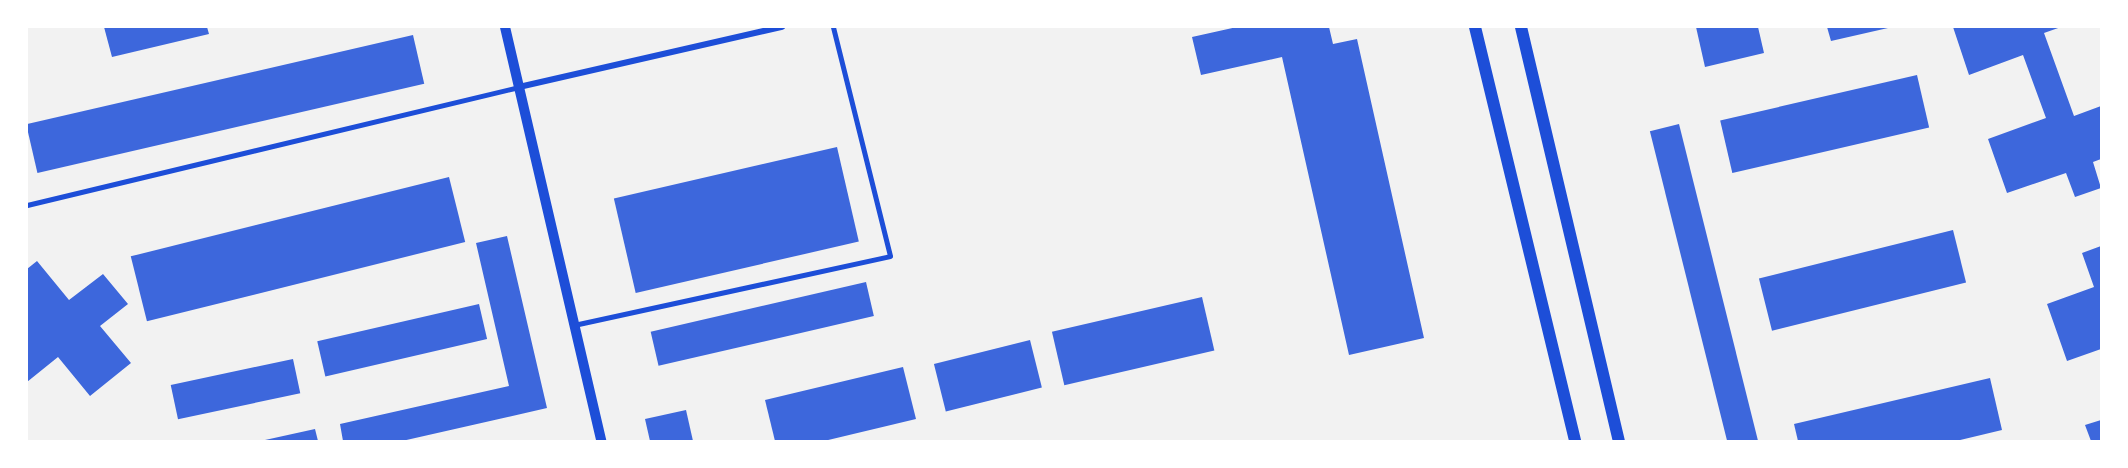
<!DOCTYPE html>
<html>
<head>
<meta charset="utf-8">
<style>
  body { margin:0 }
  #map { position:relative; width:2128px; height:468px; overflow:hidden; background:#f2f2f2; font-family:Quicksand,sans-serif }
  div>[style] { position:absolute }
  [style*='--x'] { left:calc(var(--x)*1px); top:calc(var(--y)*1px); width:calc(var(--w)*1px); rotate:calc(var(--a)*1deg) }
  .building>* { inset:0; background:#3d67dc; transform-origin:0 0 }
  .service>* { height:4.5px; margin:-2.25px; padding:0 2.25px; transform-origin:2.25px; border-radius:2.25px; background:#1d4ed8 }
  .pedestrian>* { height:5px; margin:-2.5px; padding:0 2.5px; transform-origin:2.5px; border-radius:2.5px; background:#1d4ed8 }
  .minor>* { height:6px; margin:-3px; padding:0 3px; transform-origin:3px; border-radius:3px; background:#1d4ed8 }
  .tertiary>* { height:10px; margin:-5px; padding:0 5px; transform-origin:5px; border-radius:5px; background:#1d4ed8 }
  .secondary>* { height:12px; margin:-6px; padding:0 6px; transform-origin:6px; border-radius:6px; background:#1d4ed8 }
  span { translate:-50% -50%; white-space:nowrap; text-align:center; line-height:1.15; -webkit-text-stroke:5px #fff; paint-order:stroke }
  .frame { position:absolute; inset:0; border:28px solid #fff; pointer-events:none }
</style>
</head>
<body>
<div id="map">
  <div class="building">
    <div style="clip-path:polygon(104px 27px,207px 27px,209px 34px,112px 57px)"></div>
    <div style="clip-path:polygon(1237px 27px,1329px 27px,1333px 44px,1357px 39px,1424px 338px,1349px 355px,1282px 57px,1201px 75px,1192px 37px)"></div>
    <div style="clip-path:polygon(1696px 27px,1758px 27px,1764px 53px,1705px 67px)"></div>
    <div style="clip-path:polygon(1827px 27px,1888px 27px,1888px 28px,1831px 41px)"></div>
    <div style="clip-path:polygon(1953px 27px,2061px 27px,2044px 33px,2074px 116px,2101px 106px,2101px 159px,2093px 162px,2101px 188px,2075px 197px,2066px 173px,2007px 193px,1988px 139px,2046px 118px,2023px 55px,1969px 75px)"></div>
    <div style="left:413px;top:35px;width:50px;height:397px;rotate:77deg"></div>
    <div style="left:1917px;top:75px;width:54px;height:202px;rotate:77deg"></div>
    <div style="left:1679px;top:124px;width:327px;height:30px;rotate:76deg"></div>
    <div style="left:837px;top:147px;width:97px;height:229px;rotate:77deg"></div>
    <div style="left:449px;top:177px;width:67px;height:328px;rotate:76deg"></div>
    <div style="left:1953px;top:230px;width:54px;height:200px;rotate:76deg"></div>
    <div style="clip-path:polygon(507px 236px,547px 408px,402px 441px,343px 441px,340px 424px,509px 386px,476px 243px)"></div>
    <div style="clip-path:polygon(2101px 246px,2101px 349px,2067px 361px,2047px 304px,2094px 287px,2082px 253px)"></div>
    <div style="clip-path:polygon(37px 261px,69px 300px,103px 274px,128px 304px,100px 326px,131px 363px,90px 396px,58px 357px,27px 382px,27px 269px)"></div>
    <div style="left:866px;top:282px;width:35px;height:221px;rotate:77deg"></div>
    <div style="left:1202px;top:297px;width:55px;height:154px;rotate:77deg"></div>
    <div style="left:479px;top:304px;width:36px;height:166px;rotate:77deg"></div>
    <div style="left:1030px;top:340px;width:49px;height:99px;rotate:76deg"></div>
    <div style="left:293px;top:359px;width:35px;height:125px;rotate:78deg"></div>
    <div style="clip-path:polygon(903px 367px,916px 419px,824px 441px,775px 441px,765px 400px)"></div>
    <div style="clip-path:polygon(1990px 378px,2002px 430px,1956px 441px,1798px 441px,1794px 424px)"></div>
    <div style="clip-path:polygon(686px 410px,693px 441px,650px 441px,645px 419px)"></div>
    <div style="clip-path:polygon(2101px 420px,2101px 441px,2091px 441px,2085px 425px)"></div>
    <div style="clip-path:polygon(315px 429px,318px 441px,265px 441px,265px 440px)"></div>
  </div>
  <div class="service">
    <div style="--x:574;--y:325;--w:323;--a:-12.3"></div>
    <div style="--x:890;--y:256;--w:236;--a:-104"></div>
  </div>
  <div class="pedestrian">
    <div style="--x:27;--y:205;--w:506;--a:-13.49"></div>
  </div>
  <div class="minor">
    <div style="--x:519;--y:87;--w:270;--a:-12.9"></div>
  </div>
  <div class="tertiary">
    <div style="--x:505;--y:27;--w:425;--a:76.9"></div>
  </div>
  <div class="secondary">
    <div style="--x:1475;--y:27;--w:426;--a:76.4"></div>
    <div style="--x:1521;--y:27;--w:425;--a:76.7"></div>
  </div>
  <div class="frame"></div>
</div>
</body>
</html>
